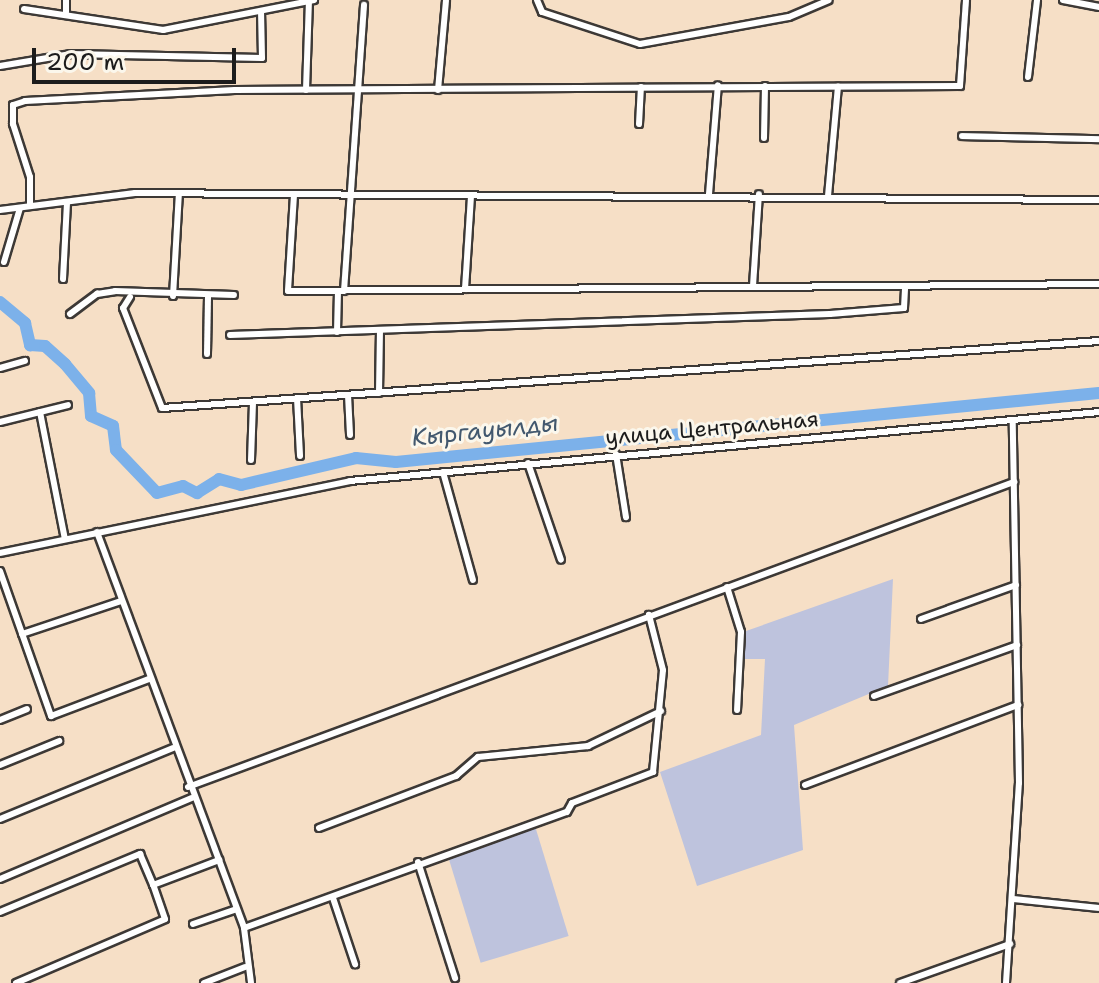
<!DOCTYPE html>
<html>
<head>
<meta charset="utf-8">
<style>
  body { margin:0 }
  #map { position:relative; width:1099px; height:983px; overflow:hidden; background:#f6dfc6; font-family:"Shantell Sans",sans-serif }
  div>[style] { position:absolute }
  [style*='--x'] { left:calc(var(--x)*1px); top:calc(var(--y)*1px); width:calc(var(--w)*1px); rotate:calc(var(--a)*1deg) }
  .industrial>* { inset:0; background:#bec3dd; transform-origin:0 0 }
  .river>* { height:12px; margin:-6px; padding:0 6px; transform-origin:6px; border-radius:6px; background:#7cb1ea }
  .roads { filter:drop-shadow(2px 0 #3d3936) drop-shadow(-2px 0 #3d3936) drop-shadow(0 2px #3d3936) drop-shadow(0 -2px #3d3936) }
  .street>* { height:6px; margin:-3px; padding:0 3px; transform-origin:3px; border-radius:3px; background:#fff }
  span { translate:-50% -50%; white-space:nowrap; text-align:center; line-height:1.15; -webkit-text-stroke:6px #fbf7ec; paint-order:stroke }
  .street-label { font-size:22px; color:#1c1c1c }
  .water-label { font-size:24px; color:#42586e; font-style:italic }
  .scale { position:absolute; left:32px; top:48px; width:204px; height:36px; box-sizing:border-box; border:4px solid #1c1c1c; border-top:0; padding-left:10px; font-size:24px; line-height:28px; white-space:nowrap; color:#1c1c1c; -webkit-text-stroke:6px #fbf7ec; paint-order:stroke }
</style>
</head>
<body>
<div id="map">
  <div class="industrial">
    <div style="clip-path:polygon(893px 579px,888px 686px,794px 725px,803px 850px,697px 886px,660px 772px,761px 735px,765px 659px,744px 659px,746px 631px)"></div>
    <div style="left:535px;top:826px;width:115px;height:92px;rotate:73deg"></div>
  </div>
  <div class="river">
    <div style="--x:0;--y:302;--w:33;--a:40"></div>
    <div style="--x:25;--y:323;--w:23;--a:77"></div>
    <div style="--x:30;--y:345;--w:15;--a:4"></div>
    <div style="--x:45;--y:346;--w:27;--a:42"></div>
    <div style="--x:65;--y:364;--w:38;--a:50"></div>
    <div style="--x:89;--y:393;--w:23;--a:85"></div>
    <div style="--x:91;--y:416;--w:24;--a:24"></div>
    <div style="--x:113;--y:426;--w:24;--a:83"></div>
    <div style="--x:116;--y:450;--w:59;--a:46.4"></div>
    <div style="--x:157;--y:493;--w:27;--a:-15"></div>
    <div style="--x:183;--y:486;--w:16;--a:27"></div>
    <div style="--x:197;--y:493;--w:26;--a:-32"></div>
    <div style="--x:219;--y:479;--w:23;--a:15"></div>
    <div style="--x:241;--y:485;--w:118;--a:-13.2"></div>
    <div style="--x:356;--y:458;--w:40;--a:5.7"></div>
    <div style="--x:396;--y:462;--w:706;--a:-5.61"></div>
  </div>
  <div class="roads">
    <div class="street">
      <div style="--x:66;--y:0;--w:12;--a:90"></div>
      <div style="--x:537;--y:0;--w:13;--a:67"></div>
      <div style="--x:542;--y:12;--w:103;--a:18.1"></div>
      <div style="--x:640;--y:44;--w:151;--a:-10.3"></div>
      <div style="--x:789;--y:17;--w:43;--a:-23"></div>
      <div style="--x:1063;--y:0;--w:37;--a:11"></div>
      <div style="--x:24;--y:9;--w:141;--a:8.6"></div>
      <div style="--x:163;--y:30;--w:154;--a:-11.2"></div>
      <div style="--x:0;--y:66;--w:72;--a:-9.6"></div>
      <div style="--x:71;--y:54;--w:191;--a:1.2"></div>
      <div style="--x:262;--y:58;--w:47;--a:-91.2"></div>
      <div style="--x:1028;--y:77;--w:78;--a:-83.3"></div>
      <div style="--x:306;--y:90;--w:89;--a:-88.1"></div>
      <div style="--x:438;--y:90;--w:90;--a:-84.9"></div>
      <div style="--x:639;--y:124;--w:37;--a:-87"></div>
      <div style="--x:962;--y:136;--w:137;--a:1.3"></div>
      <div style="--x:764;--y:138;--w:52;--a:-88.9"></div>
      <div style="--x:709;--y:194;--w:109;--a:-85.3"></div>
      <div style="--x:294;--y:195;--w:96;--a:93.6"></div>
      <div style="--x:288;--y:291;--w:811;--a:-0.49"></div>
      <div style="--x:828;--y:196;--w:110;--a:-84.8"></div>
      <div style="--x:30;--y:206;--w:29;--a:-90"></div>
      <div style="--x:30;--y:177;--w:56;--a:-107.8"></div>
      <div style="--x:13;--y:124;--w:19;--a:-90"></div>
      <div style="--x:13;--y:105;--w:13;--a:-18"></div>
      <div style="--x:25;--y:101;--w:210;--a:-3"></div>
      <div style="--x:235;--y:90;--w:725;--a:-0.32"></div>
      <div style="--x:960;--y:86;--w:86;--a:-86"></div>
      <div style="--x:0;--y:210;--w:136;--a:-7.2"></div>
      <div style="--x:135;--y:193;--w:964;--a:0.42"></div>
      <div style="--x:4;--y:262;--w:56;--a:-73.5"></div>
      <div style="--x:63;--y:279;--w:77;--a:-87"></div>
      <div style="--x:753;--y:286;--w:92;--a:-86.3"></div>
      <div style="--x:465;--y:289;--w:94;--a:-86.3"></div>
      <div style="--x:344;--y:291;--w:287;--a:-86"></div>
      <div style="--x:173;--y:296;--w:103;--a:-86.7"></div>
      <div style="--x:130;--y:297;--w:13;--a:122"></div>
      <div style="--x:123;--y:308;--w:107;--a:68.7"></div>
      <div style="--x:162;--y:408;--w:939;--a:-4.09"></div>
      <div style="--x:70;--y:314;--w:34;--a:-37"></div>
      <div style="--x:97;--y:294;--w:18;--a:-9"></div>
      <div style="--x:115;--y:291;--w:119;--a:1.9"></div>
      <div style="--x:337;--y:332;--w:41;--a:-88.6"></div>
      <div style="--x:230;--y:335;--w:600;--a:-2"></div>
      <div style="--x:830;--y:314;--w:74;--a:-4.6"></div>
      <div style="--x:904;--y:308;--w:22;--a:-87"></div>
      <div style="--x:207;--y:354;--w:58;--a:-89"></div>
      <div style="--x:0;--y:368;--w:26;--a:-16"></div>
      <div style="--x:379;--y:393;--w:63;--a:-89.1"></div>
      <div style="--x:348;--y:395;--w:40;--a:87.1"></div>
      <div style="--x:297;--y:398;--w:58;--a:87"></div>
      <div style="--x:40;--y:412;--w:129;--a:78.9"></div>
      <div style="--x:0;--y:422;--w:70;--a:-14"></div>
      <div style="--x:616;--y:454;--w:64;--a:81"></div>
      <div style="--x:251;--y:460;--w:58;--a:-88"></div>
      <div style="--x:528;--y:463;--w:102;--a:71.2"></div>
      <div style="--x:443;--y:472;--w:112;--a:74.5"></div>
      <div style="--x:97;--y:532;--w:422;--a:69.6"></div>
      <div style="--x:244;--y:928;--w:55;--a:82.7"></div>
      <div style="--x:0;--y:553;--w:357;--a:-11.6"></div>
      <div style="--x:350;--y:481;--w:752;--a:-5.26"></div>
      <div style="--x:0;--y:571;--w:154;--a:70.6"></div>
      <div style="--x:51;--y:716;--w:105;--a:-20.7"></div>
      <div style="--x:727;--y:587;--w:47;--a:72.7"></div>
      <div style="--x:741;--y:632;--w:78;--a:92.9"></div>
      <div style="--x:921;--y:619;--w:101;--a:-19.7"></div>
      <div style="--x:22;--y:634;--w:104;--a:-18.4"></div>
      <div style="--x:874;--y:696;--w:152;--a:-19.6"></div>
      <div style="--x:0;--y:720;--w:29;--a:-22"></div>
      <div style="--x:0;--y:765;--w:64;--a:-22.1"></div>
      <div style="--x:805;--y:785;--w:228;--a:-20.6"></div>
      <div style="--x:188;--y:787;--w:881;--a:-20.27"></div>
      <div style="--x:0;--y:819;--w:187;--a:-22.3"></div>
      <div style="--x:319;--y:828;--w:147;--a:-20.8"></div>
      <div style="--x:456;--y:776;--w:29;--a:-41"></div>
      <div style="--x:478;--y:757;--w:111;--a:-5.7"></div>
      <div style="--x:588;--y:746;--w:81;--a:-25.6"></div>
      <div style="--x:418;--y:862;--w:122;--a:72.3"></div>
      <div style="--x:0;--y:879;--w:208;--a:-22.9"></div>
      <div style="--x:333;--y:898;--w:70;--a:71.6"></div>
      <div style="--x:1014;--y:899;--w:85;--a:6"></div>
      <div style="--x:0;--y:912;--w:152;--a:-22.5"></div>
      <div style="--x:140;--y:854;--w:34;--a:67"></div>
      <div style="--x:193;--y:924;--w:46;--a:-18.8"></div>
      <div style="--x:244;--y:928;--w:343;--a:-19.8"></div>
      <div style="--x:567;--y:812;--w:10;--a:-61"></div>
      <div style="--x:572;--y:803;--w:87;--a:-20.9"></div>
      <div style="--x:653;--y:772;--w:102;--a:-84.4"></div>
      <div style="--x:663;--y:670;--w:57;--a:-104.3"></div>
      <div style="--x:16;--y:983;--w:162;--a:-23.2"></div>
      <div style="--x:165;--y:919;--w:36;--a:-109"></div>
      <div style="--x:153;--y:885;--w:71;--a:-20.7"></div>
      <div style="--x:204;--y:983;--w:44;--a:-21.3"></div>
      <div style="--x:900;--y:983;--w:117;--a:-19.5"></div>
      <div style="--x:1006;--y:983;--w:200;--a:-86.3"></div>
      <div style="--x:1019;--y:783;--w:361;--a:-91"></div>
    </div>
  </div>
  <div class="street-label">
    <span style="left:712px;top:428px;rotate:-5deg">улица Центральная</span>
  </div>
  <div class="water-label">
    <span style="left:485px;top:431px;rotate:-6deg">Кыргауылды</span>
  </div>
  <div class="scale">200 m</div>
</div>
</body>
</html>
